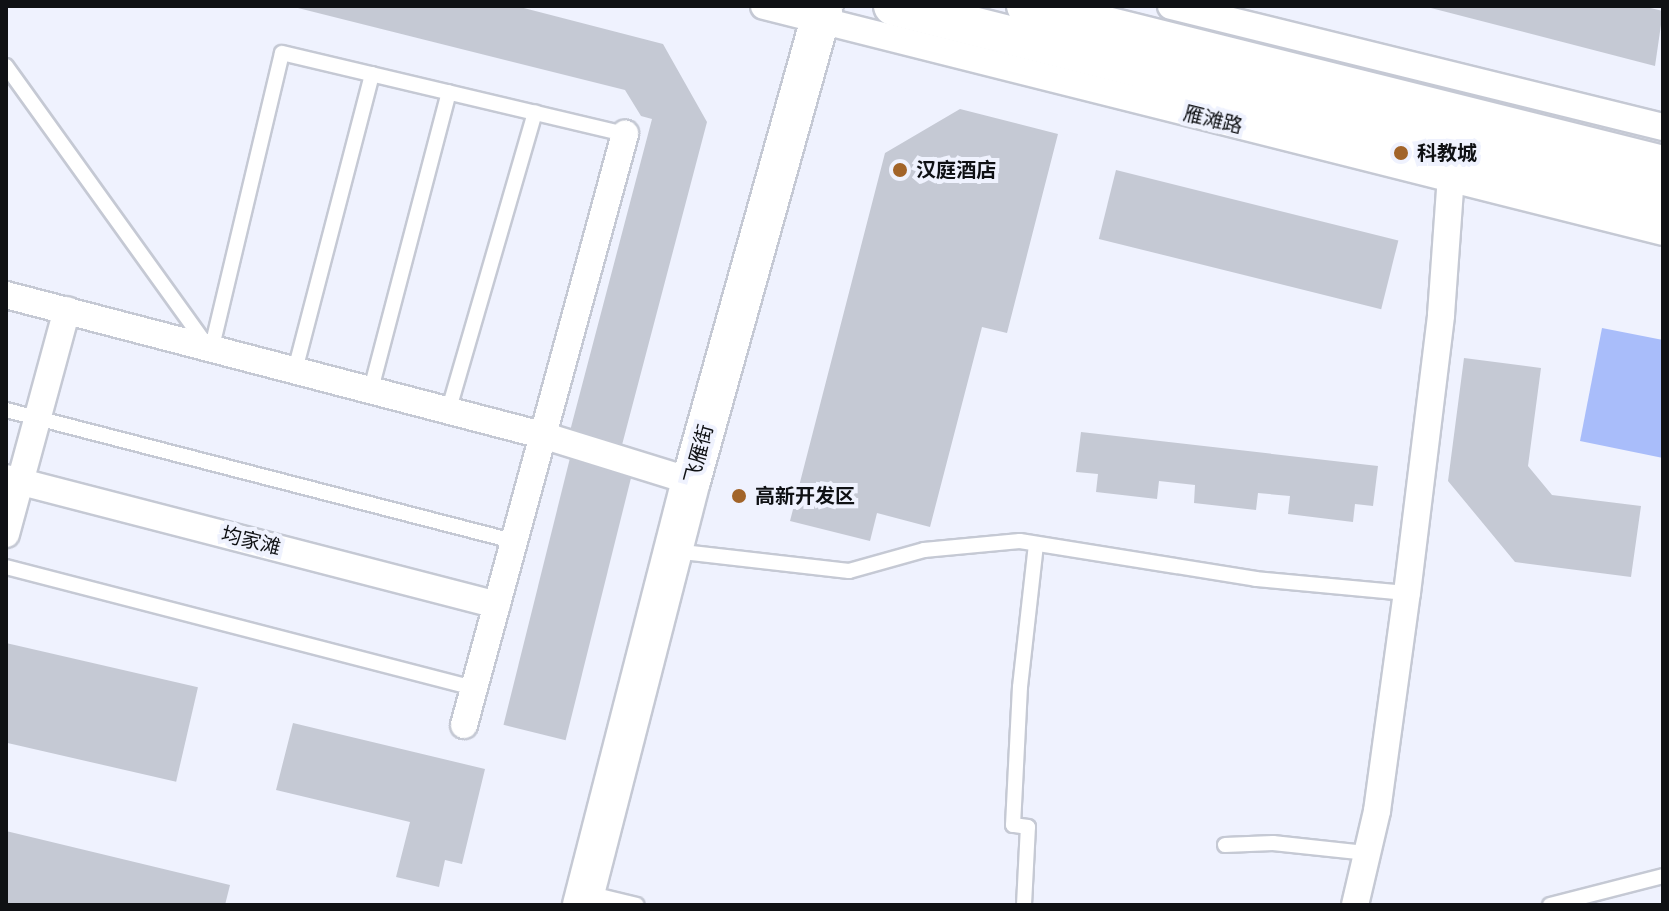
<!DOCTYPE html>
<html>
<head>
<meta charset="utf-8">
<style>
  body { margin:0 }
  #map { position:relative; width:1669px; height:911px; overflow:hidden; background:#eff2fe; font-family:Helvetica,"Noto Sans SC",sans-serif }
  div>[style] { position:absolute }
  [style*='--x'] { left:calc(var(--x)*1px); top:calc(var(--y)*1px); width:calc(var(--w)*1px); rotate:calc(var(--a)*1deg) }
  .green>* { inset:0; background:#a9bdfa }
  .building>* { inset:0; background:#c5c9d4; transform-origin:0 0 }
  .roads { filter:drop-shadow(2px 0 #c5c9d4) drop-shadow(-2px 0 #c5c9d4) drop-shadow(0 2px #c5c9d4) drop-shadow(0 -2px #c5c9d4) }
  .lane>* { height:14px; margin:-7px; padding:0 7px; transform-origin:7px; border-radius:7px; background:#fff }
  .street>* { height:26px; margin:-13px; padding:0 13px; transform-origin:13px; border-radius:13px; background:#fff }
  .secondary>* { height:38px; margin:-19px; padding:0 19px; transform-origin:19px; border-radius:19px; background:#fff }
  .dots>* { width:22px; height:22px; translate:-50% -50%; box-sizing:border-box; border:4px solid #eff2fe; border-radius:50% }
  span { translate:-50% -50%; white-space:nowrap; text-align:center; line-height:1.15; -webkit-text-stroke:8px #eff2fe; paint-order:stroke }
  .street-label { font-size:20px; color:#0f1114 }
  .poi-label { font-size:20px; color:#0f1114; font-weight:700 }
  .left { translate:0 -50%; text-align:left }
  .frame { position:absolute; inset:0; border:8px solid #0f1114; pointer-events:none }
</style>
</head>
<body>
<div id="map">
  <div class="green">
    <div style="clip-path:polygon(1602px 328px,1663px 340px,1663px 458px,1580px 441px)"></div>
  </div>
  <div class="building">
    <div style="clip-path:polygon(290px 6px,516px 6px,663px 44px,707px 122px,622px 445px,570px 431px,652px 119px,641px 116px,625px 90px)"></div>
    <div style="clip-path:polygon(1642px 6px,1663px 11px,1655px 66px,1427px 7px)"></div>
    <div style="clip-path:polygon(960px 109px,1058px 134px,1007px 333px,982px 327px,930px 527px,877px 513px,870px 541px,790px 521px,885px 153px)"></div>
    <div style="left:1116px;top:170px;width:291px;height:71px;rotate:14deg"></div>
    <div style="clip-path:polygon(1464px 358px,1541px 368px,1528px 466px,1552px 495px,1641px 506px,1631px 577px,1515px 562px,1448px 481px)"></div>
    <div style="clip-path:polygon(1081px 432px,1378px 466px,1373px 506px,1355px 504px,1353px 522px,1288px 514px,1290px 496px,1258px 493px,1256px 510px,1194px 503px,1195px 485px,1159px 481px,1157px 499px,1096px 492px,1098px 474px,1076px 472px)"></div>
    <div style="left:570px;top:458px;width:64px;height:275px;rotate:14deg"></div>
    <div style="left:6px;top:643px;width:197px;height:97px;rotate:13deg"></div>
    <div style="clip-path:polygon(293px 723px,485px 769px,462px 864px,445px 860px,439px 887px,396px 877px,410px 822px,276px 790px)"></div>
    <div style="clip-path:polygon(6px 831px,230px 885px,225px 905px,6px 905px)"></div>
  </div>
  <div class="roads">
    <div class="lane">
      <div style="--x:6;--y:66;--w:346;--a:54.3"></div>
      <div style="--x:211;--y:351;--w:306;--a:-76.6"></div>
      <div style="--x:282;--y:53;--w:352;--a:13.3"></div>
      <div style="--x:294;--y:374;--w:310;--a:-75.4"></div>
      <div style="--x:370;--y:393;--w:311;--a:-75.3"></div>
      <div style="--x:6;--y:410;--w:524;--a:14.49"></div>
      <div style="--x:448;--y:412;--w:312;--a:-73.8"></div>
      <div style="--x:674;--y:551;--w:176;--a:6.5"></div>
      <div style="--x:849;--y:571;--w:78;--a:-15.6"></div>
      <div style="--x:924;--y:550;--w:96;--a:-5.4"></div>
      <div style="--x:1020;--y:541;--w:239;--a:9.1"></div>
      <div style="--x:1256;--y:579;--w:152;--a:5.3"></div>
      <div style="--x:6;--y:567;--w:483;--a:14.5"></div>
      <div style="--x:1225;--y:845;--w:48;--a:-2.4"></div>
      <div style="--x:1273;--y:843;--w:95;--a:6.1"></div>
      <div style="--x:587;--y:893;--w:51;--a:13.5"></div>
      <div style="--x:1024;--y:905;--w:78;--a:-87.1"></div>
      <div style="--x:1028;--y:827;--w:15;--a:-172"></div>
      <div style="--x:1013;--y:825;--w:138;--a:-87.1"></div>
      <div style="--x:1020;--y:687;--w:144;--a:-83.6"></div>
      <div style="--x:1550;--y:905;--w:117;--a:-14.4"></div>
    </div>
    <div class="street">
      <div style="--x:764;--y:6;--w:927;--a:14.11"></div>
      <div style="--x:1171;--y:6;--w:507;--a:13.82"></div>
      <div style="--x:6;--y:295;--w:554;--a:14.64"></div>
      <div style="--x:542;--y:435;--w:156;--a:17.2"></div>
      <div style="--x:6;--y:478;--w:507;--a:14.5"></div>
      <div style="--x:6;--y:534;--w:232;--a:-74.8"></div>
      <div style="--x:464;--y:725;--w:613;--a:-74.76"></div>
      <div style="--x:1355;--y:905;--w:97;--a:-76.8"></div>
      <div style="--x:1377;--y:811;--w:220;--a:-82.2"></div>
      <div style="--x:1407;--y:593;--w:280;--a:-83"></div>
      <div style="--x:1441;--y:315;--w:152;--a:-85.9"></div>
    </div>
    <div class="secondary">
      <div style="--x:893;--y:6;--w:794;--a:14.14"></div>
      <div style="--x:1026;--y:6;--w:657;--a:14.02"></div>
      <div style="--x:582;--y:905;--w:438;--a:-75.6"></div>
      <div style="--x:691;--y:481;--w:493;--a:-74.4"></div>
    </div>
  </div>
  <div class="dots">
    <div style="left:1401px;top:153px;background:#a26429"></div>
    <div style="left:900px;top:170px;background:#a26429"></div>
    <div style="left:739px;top:496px;background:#a26429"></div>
  </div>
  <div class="street-label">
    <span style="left:1213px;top:120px;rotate:14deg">雁滩路</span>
    <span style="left:699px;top:454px;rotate:-75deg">飞雁街</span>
    <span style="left:251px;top:541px;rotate:14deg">均家滩</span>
  </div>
  <div class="poi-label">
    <span class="left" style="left:1417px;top:153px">科教城</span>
    <span class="left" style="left:916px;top:170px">汉庭酒店</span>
    <span class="left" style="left:755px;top:496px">高新开发区</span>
  </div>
  <div class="frame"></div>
</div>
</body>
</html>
